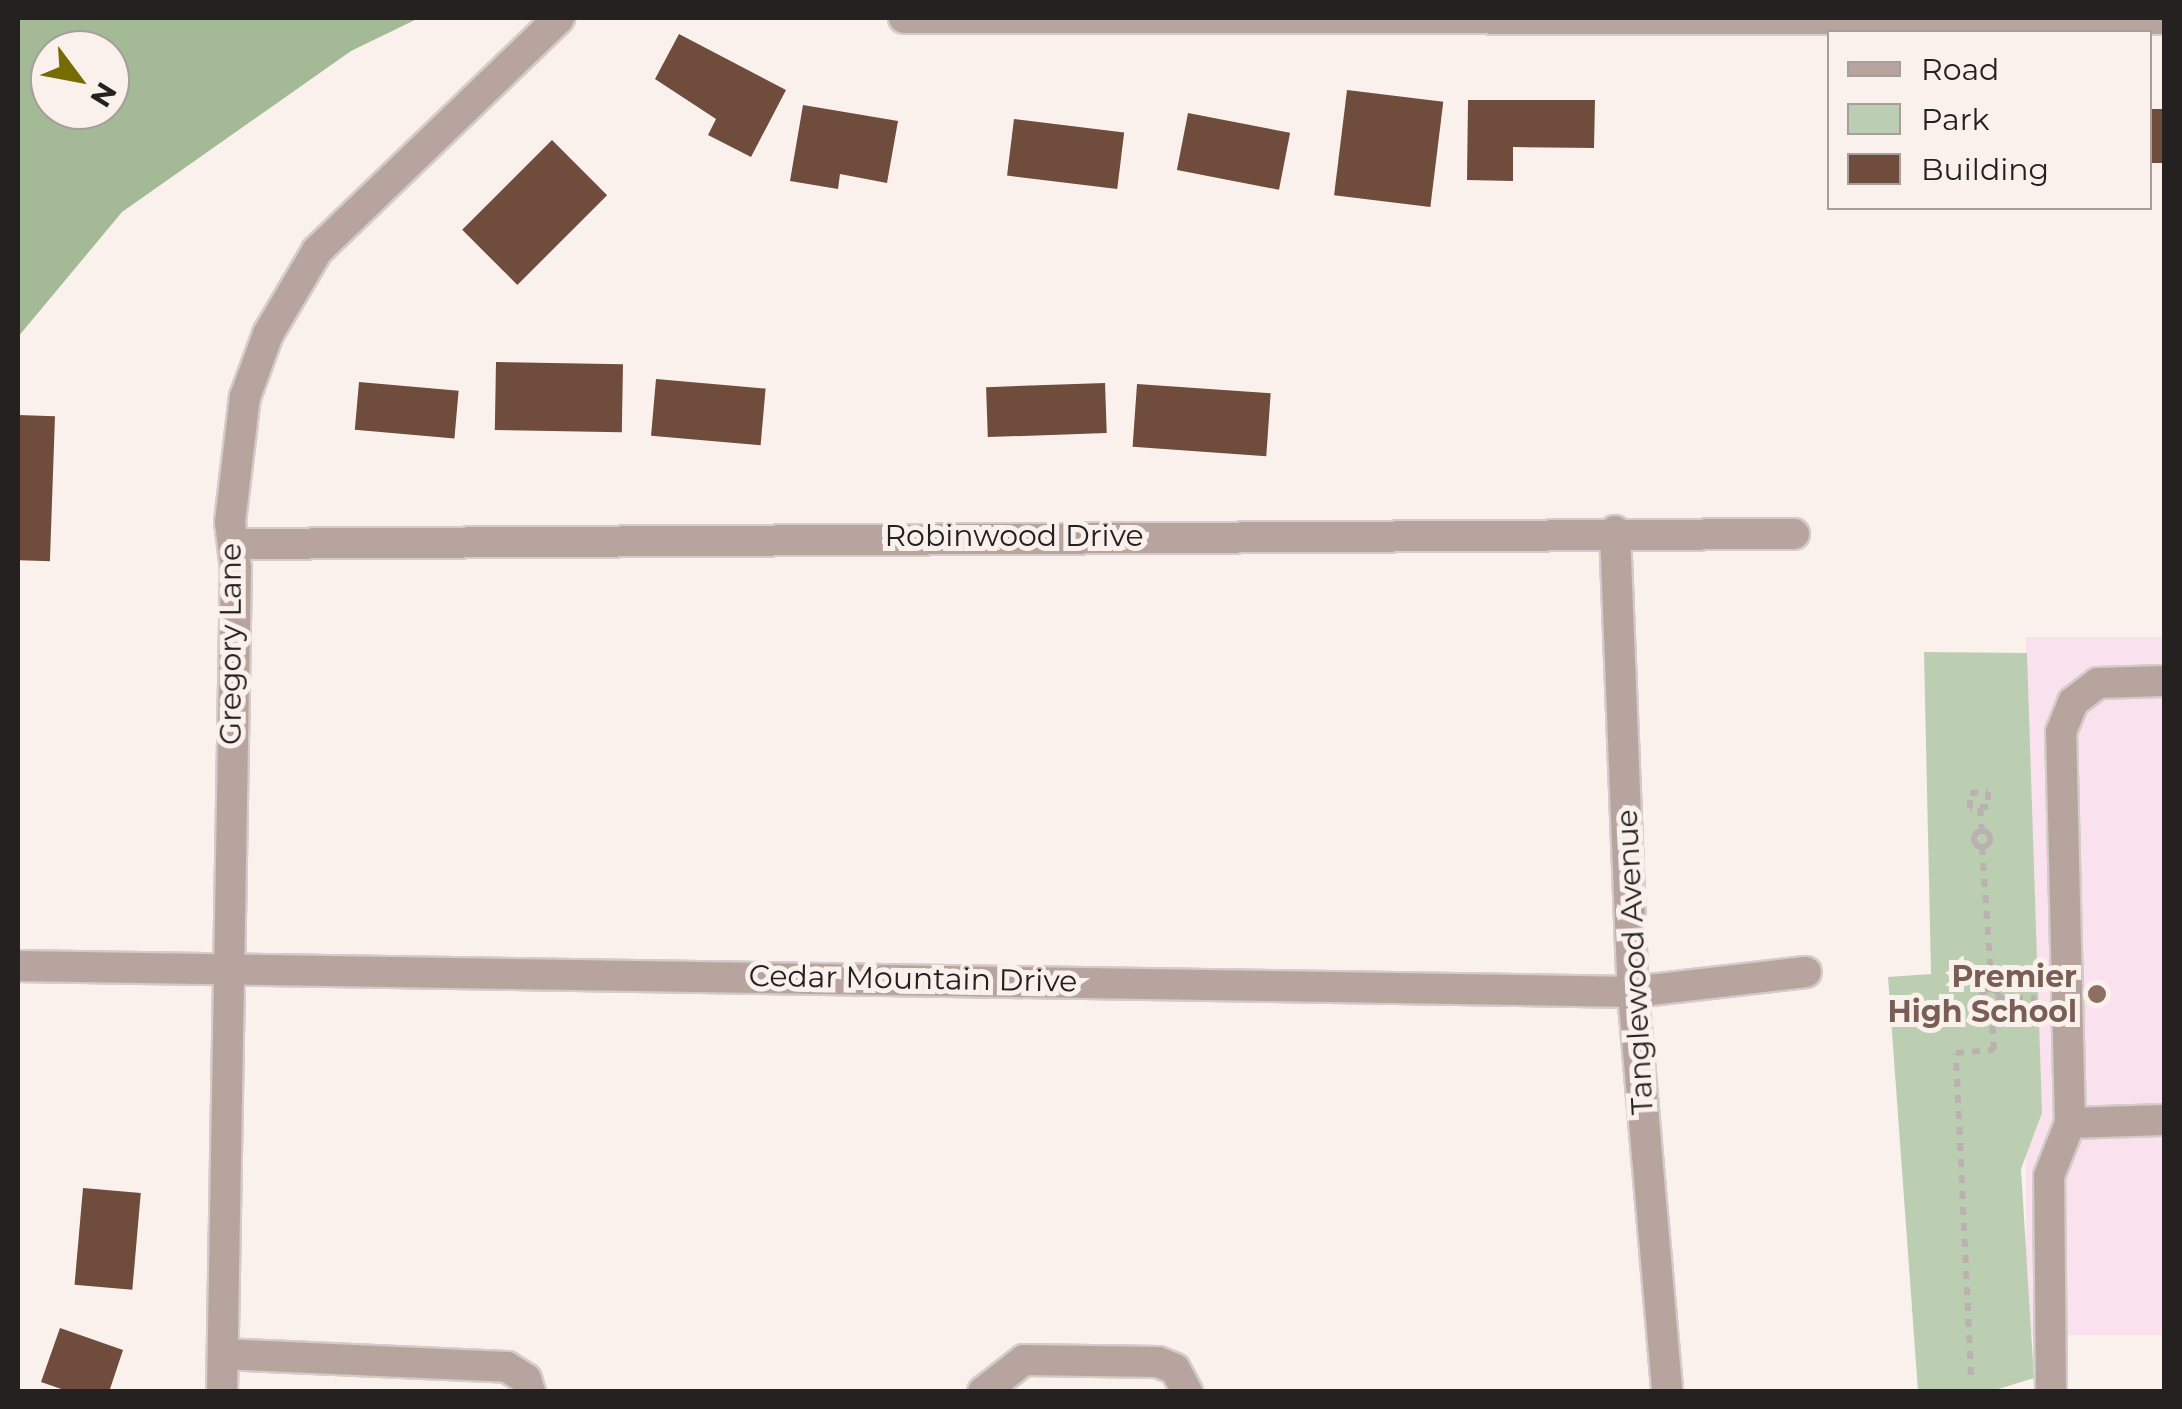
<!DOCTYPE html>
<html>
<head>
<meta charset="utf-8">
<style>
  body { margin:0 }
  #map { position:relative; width:2182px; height:1409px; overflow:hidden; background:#faf1ed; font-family:Montserrat,sans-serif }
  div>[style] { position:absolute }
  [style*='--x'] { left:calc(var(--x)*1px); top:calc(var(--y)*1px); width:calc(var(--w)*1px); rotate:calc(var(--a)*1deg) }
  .education>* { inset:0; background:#f9e2ee; transform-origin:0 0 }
  .green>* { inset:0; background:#bcceb1 }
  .forest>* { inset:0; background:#a4b995 }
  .building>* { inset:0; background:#704c3d; transform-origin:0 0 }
  .path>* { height:6px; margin-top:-3px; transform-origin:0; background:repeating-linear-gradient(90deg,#bab2af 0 8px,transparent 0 16px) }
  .path>.ring { margin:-3px; padding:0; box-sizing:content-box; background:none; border:6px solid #bab2af; border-radius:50% }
  .roads { filter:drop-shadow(2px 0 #d4ccc8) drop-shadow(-2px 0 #d4ccc8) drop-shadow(0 2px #d4ccc8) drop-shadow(0 -2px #d4ccc8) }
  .minor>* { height:30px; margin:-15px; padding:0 15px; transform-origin:15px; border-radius:15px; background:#b8a49f }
  .dots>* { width:28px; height:28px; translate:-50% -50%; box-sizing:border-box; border:5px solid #faf1ed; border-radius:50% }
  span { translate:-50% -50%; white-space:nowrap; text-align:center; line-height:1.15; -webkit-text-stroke:10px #faf1ed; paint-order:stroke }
  .street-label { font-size:30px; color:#252120 }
  .education-label { font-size:30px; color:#785e54; font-weight:700 }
  .right { translate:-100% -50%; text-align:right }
  .frame { position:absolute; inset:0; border:20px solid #252120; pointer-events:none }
  .legend { position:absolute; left:1827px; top:30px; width:325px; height:180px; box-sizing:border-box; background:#faf1ed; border:2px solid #a59e9b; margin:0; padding:12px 18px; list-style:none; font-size:30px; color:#252120 }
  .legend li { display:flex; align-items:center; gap:20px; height:50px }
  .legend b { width:50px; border:2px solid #a59e9b }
  .north { position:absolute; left:30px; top:30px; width:100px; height:100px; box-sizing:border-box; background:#faf1ed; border:2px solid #a59e9b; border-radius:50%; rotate:122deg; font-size:28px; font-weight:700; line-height:40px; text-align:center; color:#252120 }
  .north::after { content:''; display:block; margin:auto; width:35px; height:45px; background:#776b03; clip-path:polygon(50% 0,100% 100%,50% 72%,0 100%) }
</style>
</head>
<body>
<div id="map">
  <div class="education">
    <div style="left:2164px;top:637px;width:698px;height:138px;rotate:90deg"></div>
  </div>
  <div class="green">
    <div style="clip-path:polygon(1924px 652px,2027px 653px,2042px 1113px,2021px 1169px,2034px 1378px,1992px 1391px,1918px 1391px,1888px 977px,1931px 974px)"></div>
  </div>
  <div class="forest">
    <div style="clip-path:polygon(evenodd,18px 18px,419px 18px,351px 51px,122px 212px,18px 337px,18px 18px,50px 50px,110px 50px,110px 110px,50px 110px,50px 50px)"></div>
  </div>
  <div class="building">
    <div style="clip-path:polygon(679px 34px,786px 90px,751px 157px,708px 135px,716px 119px,655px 79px)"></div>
    <div style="left:1347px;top:90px;width:97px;height:106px;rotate:7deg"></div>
    <div style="clip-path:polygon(1468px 100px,1595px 100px,1594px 148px,1513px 147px,1513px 181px,1467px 180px)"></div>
    <div style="clip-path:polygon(803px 105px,898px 121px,887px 183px,840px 174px,838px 189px,790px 181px)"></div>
    <div style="left:2164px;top:109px;width:54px;height:14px;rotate:90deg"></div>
    <div style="left:1188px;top:113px;width:104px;height:58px;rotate:11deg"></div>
    <div style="left:1014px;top:119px;width:111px;height:57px;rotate:7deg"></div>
    <div style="left:552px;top:140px;width:78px;height:127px;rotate:45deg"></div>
    <div style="left:496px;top:362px;width:127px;height:68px;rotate:1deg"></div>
    <div style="left:656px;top:379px;width:110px;height:57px;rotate:5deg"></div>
    <div style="left:359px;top:382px;width:100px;height:48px;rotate:5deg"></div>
    <div style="left:1105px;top:383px;width:50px;height:119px;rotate:88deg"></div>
    <div style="left:1137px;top:384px;width:134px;height:63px;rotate:4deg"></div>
    <div style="left:18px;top:415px;width:37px;height:145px;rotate:2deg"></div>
    <div style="left:83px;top:1188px;width:58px;height:97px;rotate:5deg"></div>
    <div style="clip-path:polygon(60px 1328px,123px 1350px,109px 1392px,70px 1392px,41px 1382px)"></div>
  </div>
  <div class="path">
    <div style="--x:1988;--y:792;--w:15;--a:90"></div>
    <div style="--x:1988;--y:807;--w:18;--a:177"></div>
    <div style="--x:1970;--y:808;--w:15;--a:-90"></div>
    <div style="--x:1970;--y:793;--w:18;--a:-3"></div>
    <div style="--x:1980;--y:808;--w:24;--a:85"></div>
    <div class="ring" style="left:1974px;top:831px;width:10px;height:10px"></div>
    <div style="--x:1982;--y:847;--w:142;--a:86"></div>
    <div class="ring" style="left:1981px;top:989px;width:12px;height:12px"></div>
    <div style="--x:1999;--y:998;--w:37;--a:0"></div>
    <div style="--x:1971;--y:1375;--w:322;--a:-92.7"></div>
    <div style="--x:1956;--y:1053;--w:38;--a:-5"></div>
    <div style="--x:1994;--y:1050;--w:43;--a:-94"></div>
  </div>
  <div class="roads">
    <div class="minor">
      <div style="--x:904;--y:18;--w:1260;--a:0.05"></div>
      <div style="--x:1615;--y:531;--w:461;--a:87.8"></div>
      <div style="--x:1633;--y:992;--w:401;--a:85.1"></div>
      <div style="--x:233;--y:544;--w:1561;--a:-0.37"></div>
      <div style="--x:18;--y:966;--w:1615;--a:0.92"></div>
      <div style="--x:1633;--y:992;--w:174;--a:-6.6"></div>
      <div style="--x:2070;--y:1123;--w:94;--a:-1.8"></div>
      <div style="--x:223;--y:1354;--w:284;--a:2.6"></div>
      <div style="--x:507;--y:1367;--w:22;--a:32"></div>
      <div style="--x:526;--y:1379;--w:14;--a:73"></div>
      <div style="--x:222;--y:1392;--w:823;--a:-89.03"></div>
      <div style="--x:236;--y:569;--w:47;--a:-97.3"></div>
      <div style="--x:230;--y:522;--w:126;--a:-83.2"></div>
      <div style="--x:245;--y:397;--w:67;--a:-69.9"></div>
      <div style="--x:268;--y:334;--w:96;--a:-59.4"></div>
      <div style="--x:317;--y:251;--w:336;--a:-43.9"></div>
      <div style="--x:983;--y:1392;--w:52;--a:-38"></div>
      <div style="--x:1024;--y:1360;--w:134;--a:0.9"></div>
      <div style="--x:1158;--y:1362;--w:18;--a:22"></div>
      <div style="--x:1175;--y:1369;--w:26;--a:62"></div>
      <div style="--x:2051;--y:1392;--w:216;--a:-90.5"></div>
      <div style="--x:2049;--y:1176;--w:57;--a:-68.4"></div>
      <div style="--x:2070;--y:1123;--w:391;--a:-91.3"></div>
      <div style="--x:2061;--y:732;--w:32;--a:-68"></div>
      <div style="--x:2073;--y:702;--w:31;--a:-37"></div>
      <div style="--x:2098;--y:683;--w:66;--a:-1.7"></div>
    </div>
  </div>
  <div class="dots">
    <div style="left:2097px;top:994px;background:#8d6e63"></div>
  </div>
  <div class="street-label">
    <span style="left:1014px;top:536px">Robinwood Drive</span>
    <span style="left:231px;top:644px;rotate:-90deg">Gregory Lane</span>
    <span style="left:1635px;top:962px;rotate:-93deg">Tanglewood Avenue</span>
    <span style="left:913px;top:979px;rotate:1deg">Cedar Mountain Drive</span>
  </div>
  <div class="education-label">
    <span class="right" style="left:2077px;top:994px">Premier<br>High School</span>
  </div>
  <div class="frame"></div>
  <ul class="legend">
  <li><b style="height:12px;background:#b8a49f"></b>Road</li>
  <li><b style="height:28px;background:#bcceb1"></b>Park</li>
  <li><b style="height:28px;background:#704c3d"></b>Building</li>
  </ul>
  <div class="north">N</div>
</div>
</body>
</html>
